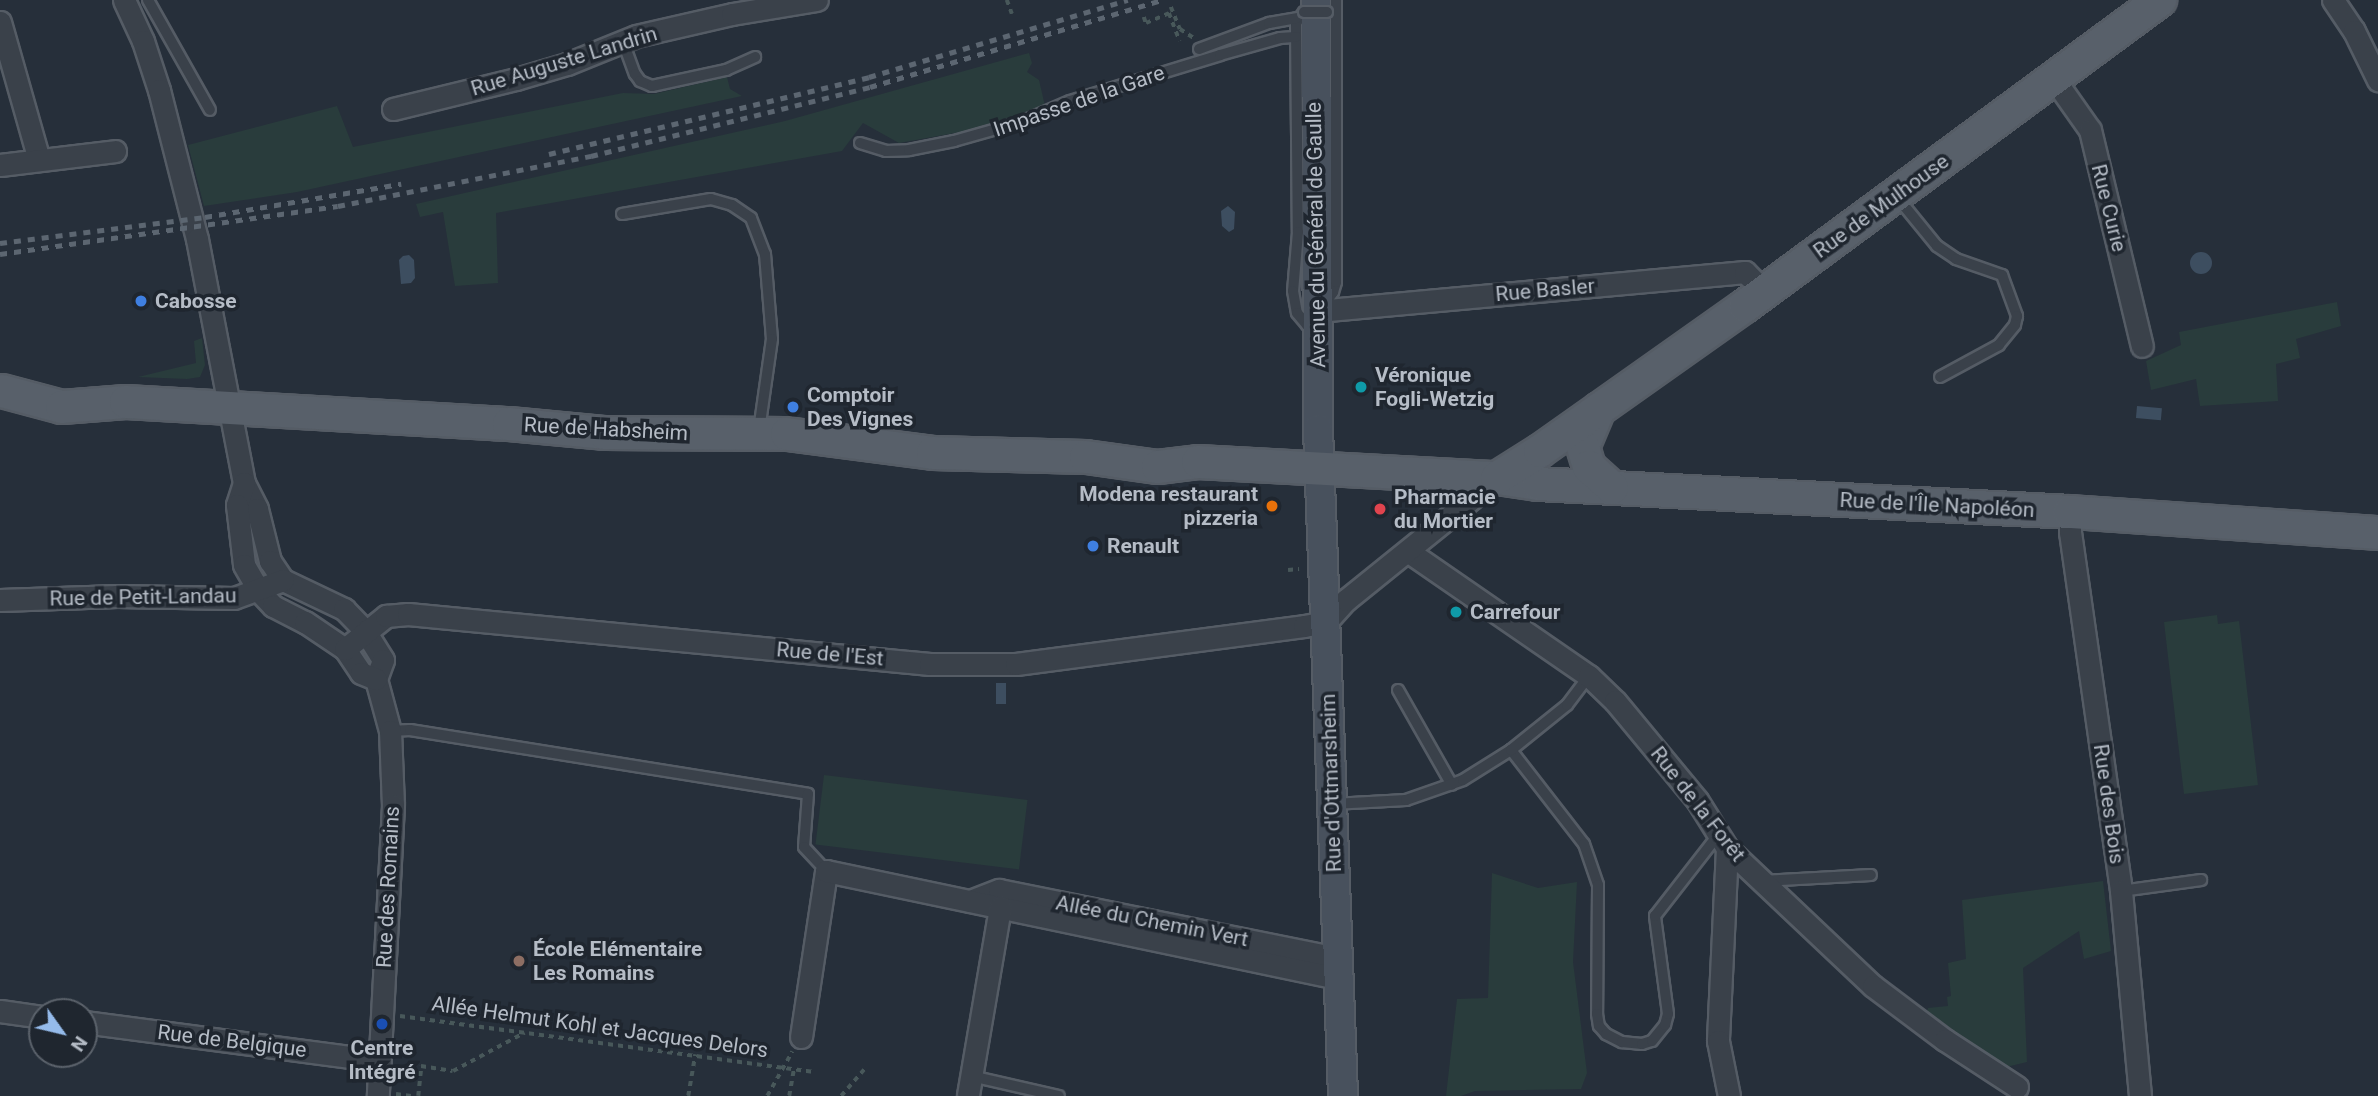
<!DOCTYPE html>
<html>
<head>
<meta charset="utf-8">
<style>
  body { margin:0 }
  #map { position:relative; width:2378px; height:1096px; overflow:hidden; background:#262f3a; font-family:Roboto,sans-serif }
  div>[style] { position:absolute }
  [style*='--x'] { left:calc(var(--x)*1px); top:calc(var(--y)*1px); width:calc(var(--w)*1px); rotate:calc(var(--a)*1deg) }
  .green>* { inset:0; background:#293c3c; transform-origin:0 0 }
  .water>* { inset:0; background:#3d4e60; transform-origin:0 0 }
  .round { border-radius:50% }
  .path>* { height:3.5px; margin-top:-1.75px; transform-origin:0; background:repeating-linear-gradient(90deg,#48585a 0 5px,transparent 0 10px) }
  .roads { filter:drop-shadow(2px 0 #555c65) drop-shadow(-2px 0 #555c65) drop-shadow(0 2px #555c65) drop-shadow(0 -2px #555c65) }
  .service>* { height:10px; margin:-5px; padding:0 5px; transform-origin:5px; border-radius:5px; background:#3a414a }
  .minor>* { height:21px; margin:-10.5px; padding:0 10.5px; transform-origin:10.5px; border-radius:10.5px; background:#3a414a }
  .secondary>* { height:28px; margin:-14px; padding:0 14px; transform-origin:14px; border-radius:14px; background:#48515d }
  .primary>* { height:32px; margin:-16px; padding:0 16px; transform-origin:16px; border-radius:16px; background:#58606a }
  .rail>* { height:5px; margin-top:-2.5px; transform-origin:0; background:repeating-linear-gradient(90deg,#5c6671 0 7px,transparent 0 14px) }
  .bridges { filter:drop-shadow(2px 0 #555c65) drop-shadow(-2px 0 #555c65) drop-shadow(0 2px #555c65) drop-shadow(0 -2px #555c65) }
  .service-bridge>* { height:10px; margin:-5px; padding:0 5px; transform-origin:5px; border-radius:5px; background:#3a414a }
  .dots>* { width:19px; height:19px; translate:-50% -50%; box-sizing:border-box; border:4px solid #1f262f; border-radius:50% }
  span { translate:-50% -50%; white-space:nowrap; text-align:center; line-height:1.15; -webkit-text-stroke:7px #1f262f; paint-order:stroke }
  .street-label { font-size:21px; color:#b5bcc6 }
  .poi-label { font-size:21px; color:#b5bcc6; font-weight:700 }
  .left { translate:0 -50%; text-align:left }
  .right { translate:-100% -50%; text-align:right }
  .north { position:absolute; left:28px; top:998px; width:70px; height:70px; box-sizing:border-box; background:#1f262f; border:2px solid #5b626b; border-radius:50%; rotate:124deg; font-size:19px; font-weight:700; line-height:28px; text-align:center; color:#b5bcc6 }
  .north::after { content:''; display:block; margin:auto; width:24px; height:32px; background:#95bbeb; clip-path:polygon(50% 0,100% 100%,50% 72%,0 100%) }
</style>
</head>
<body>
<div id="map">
  <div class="green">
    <div style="clip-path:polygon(1029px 53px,1032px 63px,1027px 72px,1039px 80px,1045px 106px,966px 131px,899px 143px,863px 123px,842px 151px,496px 213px,498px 283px,455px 286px,443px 212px,420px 217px,416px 204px,785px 121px)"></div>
    <div style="clip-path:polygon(727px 77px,730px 89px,742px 96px,297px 192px,204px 206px,188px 145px,337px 106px,353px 147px,623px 93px,654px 94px)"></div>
    <div style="clip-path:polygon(2337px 302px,2341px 326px,2296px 339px,2300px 358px,2276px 364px,2278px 401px,2200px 406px,2196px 379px,2151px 390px,2146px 361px,2181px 345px,2179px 332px)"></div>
    <div style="clip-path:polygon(202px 338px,205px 365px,200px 377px,187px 379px,138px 377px,196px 363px,194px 341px)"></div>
    <div style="clip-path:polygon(2217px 615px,2218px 624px,2239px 621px,2258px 785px,2184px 794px,2164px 622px)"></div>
    <div style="left:824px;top:775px;width:205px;height:70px;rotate:7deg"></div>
    <div style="clip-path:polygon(1492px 873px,1538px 888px,1577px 882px,1573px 962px,1587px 1073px,1581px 1089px,1475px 1091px,1461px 1096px,1446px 1096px,1457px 999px,1488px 998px)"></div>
    <div style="clip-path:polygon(2103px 881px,2111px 951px,2084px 959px,2079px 931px,2023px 968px,2027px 1062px,2002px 1068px,1925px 1017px,1928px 1008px,1948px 1006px,1947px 997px,1951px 996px,1948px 963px,1966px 959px,1962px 900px)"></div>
  </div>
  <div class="water">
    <div style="clip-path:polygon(1228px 206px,1235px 212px,1234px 229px,1229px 232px,1222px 226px,1221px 211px)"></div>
    <div class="round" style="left:2190px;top:252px;width:22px;height:22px"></div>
    <div style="clip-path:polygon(409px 255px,414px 260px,415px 278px,411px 283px,401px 284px,399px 260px,403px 256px)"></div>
    <div style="left:2137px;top:406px;width:25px;height:12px;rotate:5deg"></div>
    <div style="left:996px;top:683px;width:10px;height:21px"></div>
  </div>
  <div class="path">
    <div style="--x:1007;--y:0;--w:15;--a:70"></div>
    <div style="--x:1171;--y:7;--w:24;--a:68"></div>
    <div style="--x:1180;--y:29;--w:17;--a:33"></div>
    <div style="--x:1144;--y:17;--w:6;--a:72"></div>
    <div style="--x:1146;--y:23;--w:25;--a:-23"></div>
    <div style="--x:1169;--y:13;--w:30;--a:69"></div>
    <div style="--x:1288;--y:570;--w:11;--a:-5"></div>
    <div style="--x:400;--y:1016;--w:418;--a:7.7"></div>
    <div style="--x:396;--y:1094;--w:15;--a:8"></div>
    <div style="--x:418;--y:1096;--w:30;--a:-84"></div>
    <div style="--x:421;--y:1066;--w:32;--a:9"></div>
    <div style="--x:453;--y:1071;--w:81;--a:-28.2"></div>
    <div style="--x:688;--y:1096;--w:42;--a:-80.3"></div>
    <div style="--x:767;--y:1096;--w:51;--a:-60.4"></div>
    <div style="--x:789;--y:1096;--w:27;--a:-80"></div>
    <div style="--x:841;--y:1096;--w:35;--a:-49"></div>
  </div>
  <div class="roads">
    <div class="service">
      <div style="--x:148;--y:0;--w:126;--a:60.6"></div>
      <div style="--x:1304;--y:12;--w:14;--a:126"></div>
      <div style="--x:1296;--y:23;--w:209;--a:89.5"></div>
      <div style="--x:1298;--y:232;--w:59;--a:94.8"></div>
      <div style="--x:1293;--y:291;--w:22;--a:80"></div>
      <div style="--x:1297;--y:313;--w:16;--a:50"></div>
      <div style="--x:1307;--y:325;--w:9;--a:21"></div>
      <div style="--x:622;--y:39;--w:37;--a:70"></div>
      <div style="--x:635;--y:74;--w:9;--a:54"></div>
      <div style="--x:640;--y:81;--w:13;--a:23"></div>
      <div style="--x:652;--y:86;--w:76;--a:-12.2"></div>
      <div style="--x:726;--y:70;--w:32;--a:-24"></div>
      <div style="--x:1199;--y:49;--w:75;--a:-20.4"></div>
      <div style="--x:1269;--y:23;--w:28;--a:-10"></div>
      <div style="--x:860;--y:143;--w:27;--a:17"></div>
      <div style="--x:886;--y:151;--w:23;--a:-2"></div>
      <div style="--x:909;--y:150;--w:46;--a:-11.3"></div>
      <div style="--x:954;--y:141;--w:70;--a:-15.8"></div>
      <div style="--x:1021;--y:122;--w:53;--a:-23.2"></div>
      <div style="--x:1070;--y:101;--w:157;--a:-17"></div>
      <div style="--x:1220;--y:55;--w:62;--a:-15.8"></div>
      <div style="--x:1280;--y:38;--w:16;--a:-4"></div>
      <div style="--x:1897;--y:197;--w:63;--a:50.8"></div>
      <div style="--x:1937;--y:246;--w:23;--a:34"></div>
      <div style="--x:1956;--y:259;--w:49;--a:19.2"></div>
      <div style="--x:2002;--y:275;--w:44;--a:69.9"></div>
      <div style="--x:2017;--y:316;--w:9;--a:103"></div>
      <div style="--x:2015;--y:325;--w:26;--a:129"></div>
      <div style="--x:1999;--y:345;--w:67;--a:151.5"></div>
      <div style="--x:622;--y:214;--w:90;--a:-9.6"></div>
      <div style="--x:711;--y:199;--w:22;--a:16"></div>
      <div style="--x:732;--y:205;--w:23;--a:34"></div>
      <div style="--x:751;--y:218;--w:39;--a:69"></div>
      <div style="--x:765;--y:254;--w:85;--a:85.3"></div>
      <div style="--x:772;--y:339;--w:92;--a:98.1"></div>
      <div style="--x:1324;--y:305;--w:16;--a:-55"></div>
      <div style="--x:1333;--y:292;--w:10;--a:-73"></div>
      <div style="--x:1336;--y:282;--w:282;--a:-90"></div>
      <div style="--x:1398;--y:690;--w:109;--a:60.4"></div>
      <div style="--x:390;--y:731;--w:20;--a:-3"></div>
      <div style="--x:410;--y:730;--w:403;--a:9.1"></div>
      <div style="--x:808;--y:794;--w:53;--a:94.3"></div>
      <div style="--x:804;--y:847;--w:33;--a:47"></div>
      <div style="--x:1511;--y:750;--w:119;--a:52.2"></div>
      <div style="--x:1584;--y:844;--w:43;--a:71.1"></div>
      <div style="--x:1598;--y:885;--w:129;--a:90.4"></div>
      <div style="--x:1597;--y:1014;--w:12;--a:81"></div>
      <div style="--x:1599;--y:1026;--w:11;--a:49"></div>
      <div style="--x:1606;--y:1034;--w:18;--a:27"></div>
      <div style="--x:1622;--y:1042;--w:20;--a:6"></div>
      <div style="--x:1642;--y:1044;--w:10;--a:-17"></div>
      <div style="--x:1652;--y:1041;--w:21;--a:-51"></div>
      <div style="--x:1665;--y:1025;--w:11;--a:-75"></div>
      <div style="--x:1668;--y:1014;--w:99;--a:-97.6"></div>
      <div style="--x:1655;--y:916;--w:103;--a:-52.1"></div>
      <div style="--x:1333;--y:804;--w:73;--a:-3.1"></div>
      <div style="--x:1406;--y:800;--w:60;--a:-19.3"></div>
      <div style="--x:1463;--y:780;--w:57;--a:-32"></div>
      <div style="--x:1511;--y:750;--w:72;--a:-38.8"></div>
      <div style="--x:1567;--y:705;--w:36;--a:-53"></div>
      <div style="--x:1762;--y:881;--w:109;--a:-3.2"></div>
      <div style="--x:2121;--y:891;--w:81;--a:-7.8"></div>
      <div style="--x:971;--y:1076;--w:90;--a:12.8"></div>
    </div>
    <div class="minor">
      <div style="--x:124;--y:0;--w:45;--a:65.1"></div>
      <div style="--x:143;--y:41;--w:52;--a:71.9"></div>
      <div style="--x:159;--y:90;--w:154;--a:75.7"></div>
      <div style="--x:197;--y:239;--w:248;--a:79.1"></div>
      <div style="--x:244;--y:483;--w:29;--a:63"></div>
      <div style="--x:257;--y:509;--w:54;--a:76"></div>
      <div style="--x:270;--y:561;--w:23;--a:56"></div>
      <div style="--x:283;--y:580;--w:68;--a:25.4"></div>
      <div style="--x:344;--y:609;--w:30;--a:46"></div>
      <div style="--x:365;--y:631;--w:34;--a:58"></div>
      <div style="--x:383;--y:660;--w:20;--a:110"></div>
      <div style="--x:376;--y:679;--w:54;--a:74.9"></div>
      <div style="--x:390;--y:731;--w:74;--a:87.7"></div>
      <div style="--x:393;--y:805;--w:291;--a:93"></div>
      <div style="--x:2333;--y:0;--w:37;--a:56"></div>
      <div style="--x:2354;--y:31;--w:55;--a:63.9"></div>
      <div style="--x:0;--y:22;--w:143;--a:74.2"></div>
      <div style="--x:2054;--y:79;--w:62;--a:54.8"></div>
      <div style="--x:2090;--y:130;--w:222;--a:76.5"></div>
      <div style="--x:393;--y:109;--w:127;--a:-13.7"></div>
      <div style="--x:516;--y:79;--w:53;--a:-16.4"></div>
      <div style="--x:567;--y:64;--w:74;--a:-22.1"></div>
      <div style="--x:636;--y:36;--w:98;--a:-12.9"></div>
      <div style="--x:732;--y:14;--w:86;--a:-9.4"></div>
      <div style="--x:0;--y:165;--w:116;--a:-6.9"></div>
      <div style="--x:1317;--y:311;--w:430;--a:-5.2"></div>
      <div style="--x:1745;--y:272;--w:27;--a:45"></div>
      <div style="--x:244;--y:483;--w:23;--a:108"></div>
      <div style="--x:237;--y:505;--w:60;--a:83.3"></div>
      <div style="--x:244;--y:565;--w:30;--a:60"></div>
      <div style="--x:259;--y:591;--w:21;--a:47"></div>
      <div style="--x:273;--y:606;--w:36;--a:27"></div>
      <div style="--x:305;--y:622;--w:48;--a:34"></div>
      <div style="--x:345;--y:649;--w:29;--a:56"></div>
      <div style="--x:361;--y:673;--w:16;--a:22"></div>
      <div style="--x:2070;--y:512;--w:20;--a:90"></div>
      <div style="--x:2070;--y:532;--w:363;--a:81.9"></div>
      <div style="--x:2121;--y:891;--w:206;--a:84.7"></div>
      <div style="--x:1409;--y:552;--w:219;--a:34.6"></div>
      <div style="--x:1589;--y:676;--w:36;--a:44"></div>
      <div style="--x:1615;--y:701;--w:129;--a:50.4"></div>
      <div style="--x:1697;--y:800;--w:57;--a:58"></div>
      <div style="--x:1727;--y:848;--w:201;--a:43.4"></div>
      <div style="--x:1873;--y:986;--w:90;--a:36.9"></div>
      <div style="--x:1945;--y:1040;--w:86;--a:33.1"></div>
      <div style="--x:0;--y:600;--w:117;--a:-2"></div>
      <div style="--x:117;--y:596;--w:117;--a:1"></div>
      <div style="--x:234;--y:598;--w:52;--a:-20.2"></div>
      <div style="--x:345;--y:649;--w:53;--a:-38.8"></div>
      <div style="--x:386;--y:616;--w:22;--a:-5"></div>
      <div style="--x:408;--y:614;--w:524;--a:5.47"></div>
      <div style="--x:930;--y:664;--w:86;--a:0"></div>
      <div style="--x:1016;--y:664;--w:290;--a:-7.5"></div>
      <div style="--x:1304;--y:626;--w:22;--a:-10"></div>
      <div style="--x:1326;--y:622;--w:30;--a:-48"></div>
      <div style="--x:1346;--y:600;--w:194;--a:-38.9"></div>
      <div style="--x:1727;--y:848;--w:193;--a:92.7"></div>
      <div style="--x:1718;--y:1041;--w:56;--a:78.7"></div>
      <div style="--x:970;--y:901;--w:31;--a:-21"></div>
      <div style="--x:999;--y:890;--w:344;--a:11.4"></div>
      <div style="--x:0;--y:1011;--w:42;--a:8.1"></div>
      <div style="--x:84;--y:1022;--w:298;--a:7.5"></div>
      <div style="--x:801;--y:1037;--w:168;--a:-81.4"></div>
      <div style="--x:826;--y:871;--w:522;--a:11.83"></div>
      <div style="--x:968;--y:1095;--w:191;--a:-80.3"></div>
    </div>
    <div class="secondary">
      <div style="--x:1316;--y:0;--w:429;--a:89.7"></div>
      <div style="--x:1318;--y:429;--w:667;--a:87.85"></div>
    </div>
    <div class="primary">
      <div style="--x:2;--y:391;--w:62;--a:14.9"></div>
      <div style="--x:62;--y:407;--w:64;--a:-4.5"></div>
      <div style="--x:126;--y:402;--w:384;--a:3.3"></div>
      <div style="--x:509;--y:424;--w:95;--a:5.4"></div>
      <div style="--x:604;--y:433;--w:183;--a:0.3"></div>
      <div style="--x:787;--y:434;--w:147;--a:7.4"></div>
      <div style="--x:933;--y:453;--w:153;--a:1.5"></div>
      <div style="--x:1086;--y:457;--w:73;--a:7.9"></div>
      <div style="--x:1158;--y:467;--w:40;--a:-7.1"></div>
      <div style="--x:1198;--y:462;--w:299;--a:3.1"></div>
      <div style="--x:1497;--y:478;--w:41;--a:8.3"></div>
      <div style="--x:1538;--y:484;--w:533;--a:3.01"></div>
      <div style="--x:2070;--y:512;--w:309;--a:3.9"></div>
      <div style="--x:1599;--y:409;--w:41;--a:112.8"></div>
      <div style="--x:1583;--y:447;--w:21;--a:73"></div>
      <div style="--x:1589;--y:467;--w:31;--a:42"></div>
      <div style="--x:1497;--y:478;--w:51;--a:-32.1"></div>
      <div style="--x:1540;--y:451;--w:251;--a:-35.3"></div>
      <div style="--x:1745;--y:306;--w:516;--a:-36.4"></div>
    </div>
  </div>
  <div class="rail">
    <div style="--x:549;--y:154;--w:329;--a:-13.5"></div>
    <div style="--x:869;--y:77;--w:270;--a:-16.6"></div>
    <div style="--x:0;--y:243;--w:207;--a:-7.2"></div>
    <div style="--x:205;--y:217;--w:199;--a:-9.6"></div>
    <div style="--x:0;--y:254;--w:341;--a:-8.1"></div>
    <div style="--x:338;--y:206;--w:258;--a:-11.2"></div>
    <div style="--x:591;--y:156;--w:287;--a:-13.9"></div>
    <div style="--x:870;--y:87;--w:305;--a:-16.6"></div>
  </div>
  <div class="bridges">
    <div class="service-bridge">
      <div style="--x:1304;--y:12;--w:23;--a:0"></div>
    </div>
  </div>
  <div class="dots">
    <div style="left:141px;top:301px;background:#3f7fe0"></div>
    <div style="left:1361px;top:387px;background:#0f9aa8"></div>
    <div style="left:793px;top:407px;background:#3f7fe0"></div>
    <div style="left:1272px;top:506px;background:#e8710a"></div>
    <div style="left:1380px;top:509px;background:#e0444e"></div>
    <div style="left:1093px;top:546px;background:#3f7fe0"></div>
    <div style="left:1456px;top:612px;background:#0f9aa8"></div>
    <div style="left:519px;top:961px;background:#8d6e63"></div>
    <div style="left:382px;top:1024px;background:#1a4fb4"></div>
  </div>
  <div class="street-label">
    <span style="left:564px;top:61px;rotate:-17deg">Rue Auguste Landrin</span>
    <span style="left:1079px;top:101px;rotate:-19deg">Impasse de la Gare</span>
    <span style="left:1881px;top:206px;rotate:-36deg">Rue de Mulhouse</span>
    <span style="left:2109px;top:208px;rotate:76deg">Rue Curie</span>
    <span style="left:1316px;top:235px;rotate:-91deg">Avenue du Général de Gaulle</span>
    <span style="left:1545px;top:290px;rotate:-5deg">Rue Basler</span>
    <span style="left:606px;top:429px;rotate:3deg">Rue de Habsheim</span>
    <span style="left:1937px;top:505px;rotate:3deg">Rue de l'Île Napoléon</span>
    <span style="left:143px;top:597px;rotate:-1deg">Rue de Petit-Landau</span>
    <span style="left:830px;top:654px;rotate:5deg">Rue de l'Est</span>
    <span style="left:1331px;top:783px;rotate:-92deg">Rue d'Ottmarsheim</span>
    <span style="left:1698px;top:804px;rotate:52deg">Rue de la Forêt</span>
    <span style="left:2109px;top:804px;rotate:82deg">Rue des Bois</span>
    <span style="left:388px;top:887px;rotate:-87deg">Rue des Romains</span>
    <span style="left:1152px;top:921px;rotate:11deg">Allée du Chemin Vert</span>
    <span style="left:600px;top:1027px;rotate:8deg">Allée Helmut Kohl et Jacques Delors</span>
    <span style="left:232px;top:1041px;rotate:7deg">Rue de Belgique</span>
  </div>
  <div class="poi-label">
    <span class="left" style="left:155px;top:301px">Cabosse</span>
    <span class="left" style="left:1375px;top:387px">Véronique<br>Fogli-Wetzig</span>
    <span class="left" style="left:807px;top:407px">Comptoir<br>Des Vignes</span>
    <span class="right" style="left:1258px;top:506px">Modena restaurant<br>pizzeria</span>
    <span class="left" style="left:1394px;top:509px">Pharmacie<br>du Mortier</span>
    <span class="left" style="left:1107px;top:546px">Renault</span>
    <span class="left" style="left:1470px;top:612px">Carrefour</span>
    <span class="left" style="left:533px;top:961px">École Elémentaire<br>Les Romains</span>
    <span style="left:382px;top:1060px">Centre<br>Intégré</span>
  </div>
  <div class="north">N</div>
</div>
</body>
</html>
